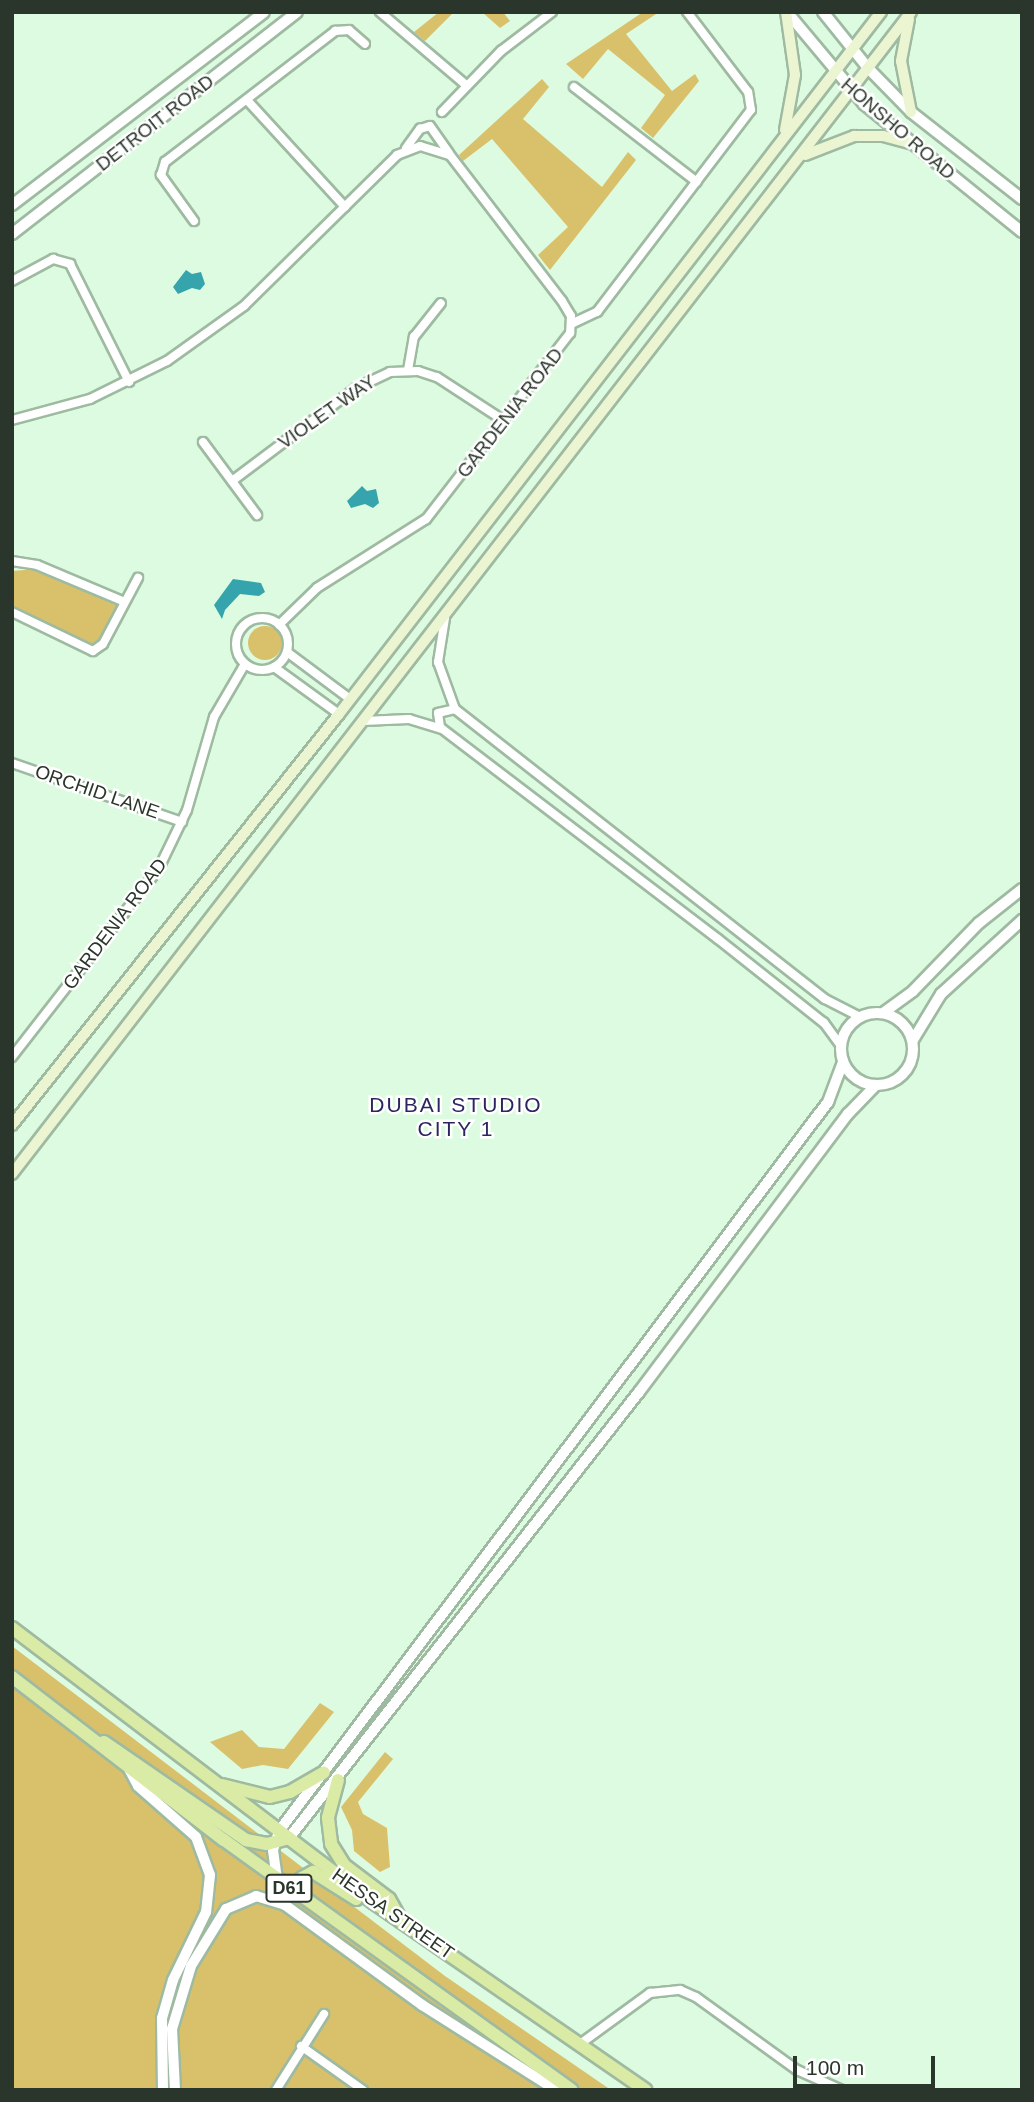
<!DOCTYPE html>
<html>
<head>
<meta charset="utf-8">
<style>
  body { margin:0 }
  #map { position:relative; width:1034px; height:2102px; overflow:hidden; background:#ddfbe1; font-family:Arial,sans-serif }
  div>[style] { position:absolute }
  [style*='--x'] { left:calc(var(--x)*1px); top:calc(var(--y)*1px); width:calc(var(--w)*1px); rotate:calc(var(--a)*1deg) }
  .green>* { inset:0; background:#d9c16c }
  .round { border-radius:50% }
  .water>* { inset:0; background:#36a4ad }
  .roads { filter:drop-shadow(2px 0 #9ebaa1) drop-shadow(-2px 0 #9ebaa1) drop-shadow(0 2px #9ebaa1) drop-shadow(0 -2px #9ebaa1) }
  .minor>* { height:8px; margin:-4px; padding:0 4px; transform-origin:4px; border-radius:4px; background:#fff }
  .minor>.ring { margin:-4px; padding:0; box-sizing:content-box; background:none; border:8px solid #fff; border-radius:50% }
  .tertiary>* { height:10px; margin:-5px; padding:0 5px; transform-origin:5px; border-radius:5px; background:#fff }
  .tertiary>.ring { margin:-5px; padding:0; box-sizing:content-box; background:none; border:10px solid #fff; border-radius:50% }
  .secondary>* { height:10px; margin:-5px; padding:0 5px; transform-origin:5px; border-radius:5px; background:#ecf5d2 }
  .primary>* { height:12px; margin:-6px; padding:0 6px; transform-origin:6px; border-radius:6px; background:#daeba5 }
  span { translate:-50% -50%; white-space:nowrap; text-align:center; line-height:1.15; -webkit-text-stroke:5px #fff; paint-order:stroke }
  .shield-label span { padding:2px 5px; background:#fff; border:2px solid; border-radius:5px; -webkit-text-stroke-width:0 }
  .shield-label { font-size:18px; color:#2a362b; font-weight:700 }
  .street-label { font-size:19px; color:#2a362b }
  .neighbourhood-label { font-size:21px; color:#2c2660; letter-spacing:2px }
  .frame { position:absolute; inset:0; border:14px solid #2a362b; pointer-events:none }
  .scale { position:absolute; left:793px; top:2056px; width:142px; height:32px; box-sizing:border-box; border:4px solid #2a362b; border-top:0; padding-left:9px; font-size:21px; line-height:24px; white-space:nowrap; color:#2a362b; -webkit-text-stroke:5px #fff; paint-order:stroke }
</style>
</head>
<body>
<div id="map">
  <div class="green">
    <div style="clip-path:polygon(439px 12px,454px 12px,425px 41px,414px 32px)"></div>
    <div style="clip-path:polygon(482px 12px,503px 12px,510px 21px,500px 28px)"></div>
    <div style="clip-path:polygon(643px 12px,659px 12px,626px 34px,672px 91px,695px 74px,699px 81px,653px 138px,641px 128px,665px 95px,608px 49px,583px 79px,566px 64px)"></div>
    <div style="clip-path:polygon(542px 79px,549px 87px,523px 119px,602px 187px,628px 152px,636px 160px,550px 270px,538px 255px,568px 227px,492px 139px,463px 161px,459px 155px)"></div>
    <div style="clip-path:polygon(36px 569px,118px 606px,99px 643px,88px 646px,12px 609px,12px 571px)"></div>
    <div class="round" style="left:248px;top:626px;width:34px;height:34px"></div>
    <div style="clip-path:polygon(12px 1646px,445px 1976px,611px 2090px,12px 2090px)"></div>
    <div style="clip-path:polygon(320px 1703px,334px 1712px,288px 1769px,263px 1765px,242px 1769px,210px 1742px,242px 1730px,259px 1747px,284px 1749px)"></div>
    <div style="clip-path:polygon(385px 1752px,393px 1759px,358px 1802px,363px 1814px,387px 1828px,390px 1867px,380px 1872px,354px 1851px,352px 1830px,341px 1807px)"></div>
  </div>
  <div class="water">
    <div style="clip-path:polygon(186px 270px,192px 274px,201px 272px,205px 284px,200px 290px,192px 288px,178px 294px,173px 287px)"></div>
    <div style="clip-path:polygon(362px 486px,367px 491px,376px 489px,379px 503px,373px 508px,365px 504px,351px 508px,347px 501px)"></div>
    <div style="clip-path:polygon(233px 579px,261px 583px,265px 592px,259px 596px,240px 594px,225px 610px,222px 619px,214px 605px)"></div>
  </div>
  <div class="roads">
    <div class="minor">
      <div style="--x:380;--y:12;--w:113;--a:40.3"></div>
      <div style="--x:574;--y:87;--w:155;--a:37.7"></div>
      <div style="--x:247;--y:100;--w:145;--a:47.5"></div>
      <div style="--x:442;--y:112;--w:85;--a:-46"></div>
      <div style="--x:501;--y:51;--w:64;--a:-37.4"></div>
      <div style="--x:406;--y:148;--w:24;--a:-54"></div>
      <div style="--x:420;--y:129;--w:10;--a:-17"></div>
      <div style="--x:430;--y:126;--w:33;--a:55"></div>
      <div style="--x:194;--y:221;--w:57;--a:-125.7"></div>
      <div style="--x:161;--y:175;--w:14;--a:-73"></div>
      <div style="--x:165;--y:162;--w:215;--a:-37.6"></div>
      <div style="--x:335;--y:31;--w:14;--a:-4"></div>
      <div style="--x:349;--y:30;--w:21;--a:41"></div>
      <div style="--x:12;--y:281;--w:47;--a:-28.2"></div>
      <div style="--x:53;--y:259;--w:18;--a:16"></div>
      <div style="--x:70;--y:264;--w:132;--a:63.4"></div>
      <div style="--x:571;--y:324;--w:29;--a:-25"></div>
      <div style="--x:597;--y:312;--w:254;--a:-52.7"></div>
      <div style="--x:751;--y:110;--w:18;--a:-99"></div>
      <div style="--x:748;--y:92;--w:101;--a:-127.3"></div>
      <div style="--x:408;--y:370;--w:34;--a:-80"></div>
      <div style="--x:414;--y:337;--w:43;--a:-51.5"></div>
      <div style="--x:12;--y:420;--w:81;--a:-15.1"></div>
      <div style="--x:90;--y:399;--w:86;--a:-26.3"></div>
      <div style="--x:167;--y:361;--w:95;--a:-35.5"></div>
      <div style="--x:244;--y:306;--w:215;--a:-44.6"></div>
      <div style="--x:397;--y:155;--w:25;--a:-21"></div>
      <div style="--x:420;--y:146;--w:31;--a:17"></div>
      <div style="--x:450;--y:155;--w:184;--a:52.5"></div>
      <div style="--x:562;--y:301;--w:17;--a:59"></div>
      <div style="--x:571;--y:316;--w:17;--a:93"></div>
      <div style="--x:570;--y:333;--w:235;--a:127.7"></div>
      <div style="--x:426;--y:519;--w:129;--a:147.7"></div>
      <div style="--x:317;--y:588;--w:53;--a:135.8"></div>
      <div style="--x:203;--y:442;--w:91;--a:53.5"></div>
      <div style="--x:232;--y:481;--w:155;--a:-36.9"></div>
      <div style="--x:356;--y:388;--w:38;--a:-25"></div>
      <div style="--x:390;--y:372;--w:28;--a:-2"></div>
      <div style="--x:418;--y:371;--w:20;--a:18"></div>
      <div style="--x:437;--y:377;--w:79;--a:33.1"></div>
      <div style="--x:12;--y:561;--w:25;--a:9"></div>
      <div style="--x:37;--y:565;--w:95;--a:22.8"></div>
      <div style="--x:12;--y:612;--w:90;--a:25.7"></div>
      <div style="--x:93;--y:651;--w:12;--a:-35"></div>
      <div style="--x:103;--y:644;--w:75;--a:-62.1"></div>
      <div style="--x:445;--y:618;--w:45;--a:99"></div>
      <div style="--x:438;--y:662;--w:50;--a:70.1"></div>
      <div class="ring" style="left:236px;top:618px;width:44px;height:44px"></div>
      <div style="--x:287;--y:652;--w:79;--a:36.7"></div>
      <div style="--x:274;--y:667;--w:80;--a:35.9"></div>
      <div style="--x:363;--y:721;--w:46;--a:-2.5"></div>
      <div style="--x:409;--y:719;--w:34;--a:17"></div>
      <div style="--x:12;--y:763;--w:180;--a:19.1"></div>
      <div style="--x:841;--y:1046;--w:29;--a:-126"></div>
      <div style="--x:824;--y:1023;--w:135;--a:-141.6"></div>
      <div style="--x:718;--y:939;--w:350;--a:-142.7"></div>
      <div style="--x:440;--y:727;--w:14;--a:-98"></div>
      <div style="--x:438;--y:713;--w:17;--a:-13"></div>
      <div style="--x:455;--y:709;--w:470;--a:38.1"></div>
      <div style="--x:825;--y:999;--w:39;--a:27"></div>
      <div style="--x:12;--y:1057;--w:239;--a:-52.1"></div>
      <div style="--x:159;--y:868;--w:64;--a:-64.2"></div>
      <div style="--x:187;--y:810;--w:97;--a:-73.8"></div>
      <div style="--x:214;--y:717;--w:61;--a:-59.7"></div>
      <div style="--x:580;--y:2044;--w:87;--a:-36.1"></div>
      <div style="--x:650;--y:1993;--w:30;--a:-6"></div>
      <div style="--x:680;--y:1990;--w:17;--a:24"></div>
      <div style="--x:696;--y:1997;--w:125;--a:35.9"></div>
      <div style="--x:797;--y:2070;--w:49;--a:24"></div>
      <div style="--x:301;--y:2046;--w:76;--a:35.4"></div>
      <div style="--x:276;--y:2090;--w:90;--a:-57.7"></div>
    </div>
    <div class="tertiary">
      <div style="--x:787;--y:12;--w:120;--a:50.1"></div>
      <div style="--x:864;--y:104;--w:203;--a:39"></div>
      <div style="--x:823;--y:12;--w:72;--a:51.2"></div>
      <div style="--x:868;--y:68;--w:62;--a:45.7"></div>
      <div style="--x:911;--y:112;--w:141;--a:38.1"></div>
      <div style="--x:12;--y:205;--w:317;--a:-37.4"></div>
      <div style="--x:12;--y:234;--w:361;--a:-37.9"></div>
      <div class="ring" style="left:841px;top:1013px;width:62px;height:62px"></div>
      <div style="--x:883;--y:1013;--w:37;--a:-36"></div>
      <div style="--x:913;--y:991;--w:95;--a:-45.9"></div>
      <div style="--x:979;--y:923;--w:55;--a:-38.3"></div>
      <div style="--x:913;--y:1040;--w:54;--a:-58.7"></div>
      <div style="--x:941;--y:994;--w:110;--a:-42.4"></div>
      <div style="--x:129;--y:1769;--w:19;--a:62"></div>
      <div style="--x:138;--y:1786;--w:77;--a:41.3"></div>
      <div style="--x:196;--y:1837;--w:40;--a:69.8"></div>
      <div style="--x:210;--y:1875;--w:37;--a:96"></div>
      <div style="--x:206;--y:1912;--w:76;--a:115.9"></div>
      <div style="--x:173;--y:1980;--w:40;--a:106"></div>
      <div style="--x:162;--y:2018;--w:72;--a:89.2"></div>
      <div style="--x:289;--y:1838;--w:567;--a:-51.88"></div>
      <div style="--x:639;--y:1392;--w:348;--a:-53.1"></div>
      <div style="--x:848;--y:1114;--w:40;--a:-46"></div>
      <div style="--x:277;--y:1879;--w:29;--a:-98"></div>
      <div style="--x:273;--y:1850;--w:20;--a:-72"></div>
      <div style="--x:279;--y:1831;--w:913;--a:-53.02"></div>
      <div style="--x:828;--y:1102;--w:43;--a:-69.4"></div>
      <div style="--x:175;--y:2090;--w:61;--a:-92.8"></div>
      <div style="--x:172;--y:2029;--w:66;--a:-73.2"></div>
      <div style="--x:191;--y:1966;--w:67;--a:-58.4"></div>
      <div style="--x:226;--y:1909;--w:33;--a:-23"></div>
      <div style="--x:256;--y:1896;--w:30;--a:17"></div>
      <div style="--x:285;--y:1905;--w:170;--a:36.1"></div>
      <div style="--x:422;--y:2005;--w:159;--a:32.4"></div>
    </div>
    <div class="secondary">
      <div style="--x:909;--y:19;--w:43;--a:100.8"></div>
      <div style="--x:901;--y:61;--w:52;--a:78.9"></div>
      <div style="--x:785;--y:130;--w:56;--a:-79.7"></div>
      <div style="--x:795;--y:75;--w:64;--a:-98.1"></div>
      <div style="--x:805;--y:155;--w:53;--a:-21.2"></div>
      <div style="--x:854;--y:136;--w:29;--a:0"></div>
      <div style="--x:883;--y:136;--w:30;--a:15"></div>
      <div style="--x:12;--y:1125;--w:525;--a:-51.49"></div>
      <div style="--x:339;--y:714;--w:887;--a:-52.33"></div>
      <div style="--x:12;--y:1174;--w:1469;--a:-52.27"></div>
    </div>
    <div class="primary">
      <div style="--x:12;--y:1628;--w:453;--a:37.2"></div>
      <div style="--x:373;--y:1902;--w:331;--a:34.6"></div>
      <div style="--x:12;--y:1677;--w:267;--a:37.6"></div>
      <div style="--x:224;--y:1840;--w:428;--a:35.7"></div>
      <div style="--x:104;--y:1742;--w:173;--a:34.6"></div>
      <div style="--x:246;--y:1840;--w:21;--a:11"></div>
      <div style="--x:267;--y:1844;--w:23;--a:-15"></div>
      <div style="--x:338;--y:1780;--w:39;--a:105"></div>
      <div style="--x:328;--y:1818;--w:26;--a:83"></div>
      <div style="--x:331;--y:1844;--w:25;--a:58"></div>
      <div style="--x:344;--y:1865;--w:56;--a:37.1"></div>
      <div style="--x:389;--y:1899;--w:26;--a:61"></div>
      <div style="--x:222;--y:1785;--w:49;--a:14"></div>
      <div style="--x:270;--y:1797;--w:21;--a:-14"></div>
      <div style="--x:290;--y:1792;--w:39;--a:-30"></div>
      <div style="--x:300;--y:1896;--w:18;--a:-84"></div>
      <div style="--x:302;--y:1878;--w:13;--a:-29"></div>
      <div style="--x:313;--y:1872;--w:51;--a:32.1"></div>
    </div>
  </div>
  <div class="shield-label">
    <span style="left:289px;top:1888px">D61</span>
  </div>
  <div class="street-label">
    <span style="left:155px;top:123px;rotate:-38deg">DETROIT ROAD</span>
    <span style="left:898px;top:129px;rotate:41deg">HONSHO ROAD</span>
    <span style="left:327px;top:412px;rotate:-35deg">VIOLET WAY</span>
    <span style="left:510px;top:413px;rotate:-52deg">GARDENIA ROAD</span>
    <span style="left:97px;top:792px;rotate:19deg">ORCHID LANE</span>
    <span style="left:115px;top:924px;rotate:-53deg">GARDENIA ROAD</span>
    <span style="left:393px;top:1914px;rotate:35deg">HESSA STREET</span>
  </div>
  <div class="neighbourhood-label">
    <span style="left:456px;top:1117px">DUBAI STUDIO<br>CITY 1</span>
  </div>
  <div class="frame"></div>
  <div class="scale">100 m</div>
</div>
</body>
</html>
